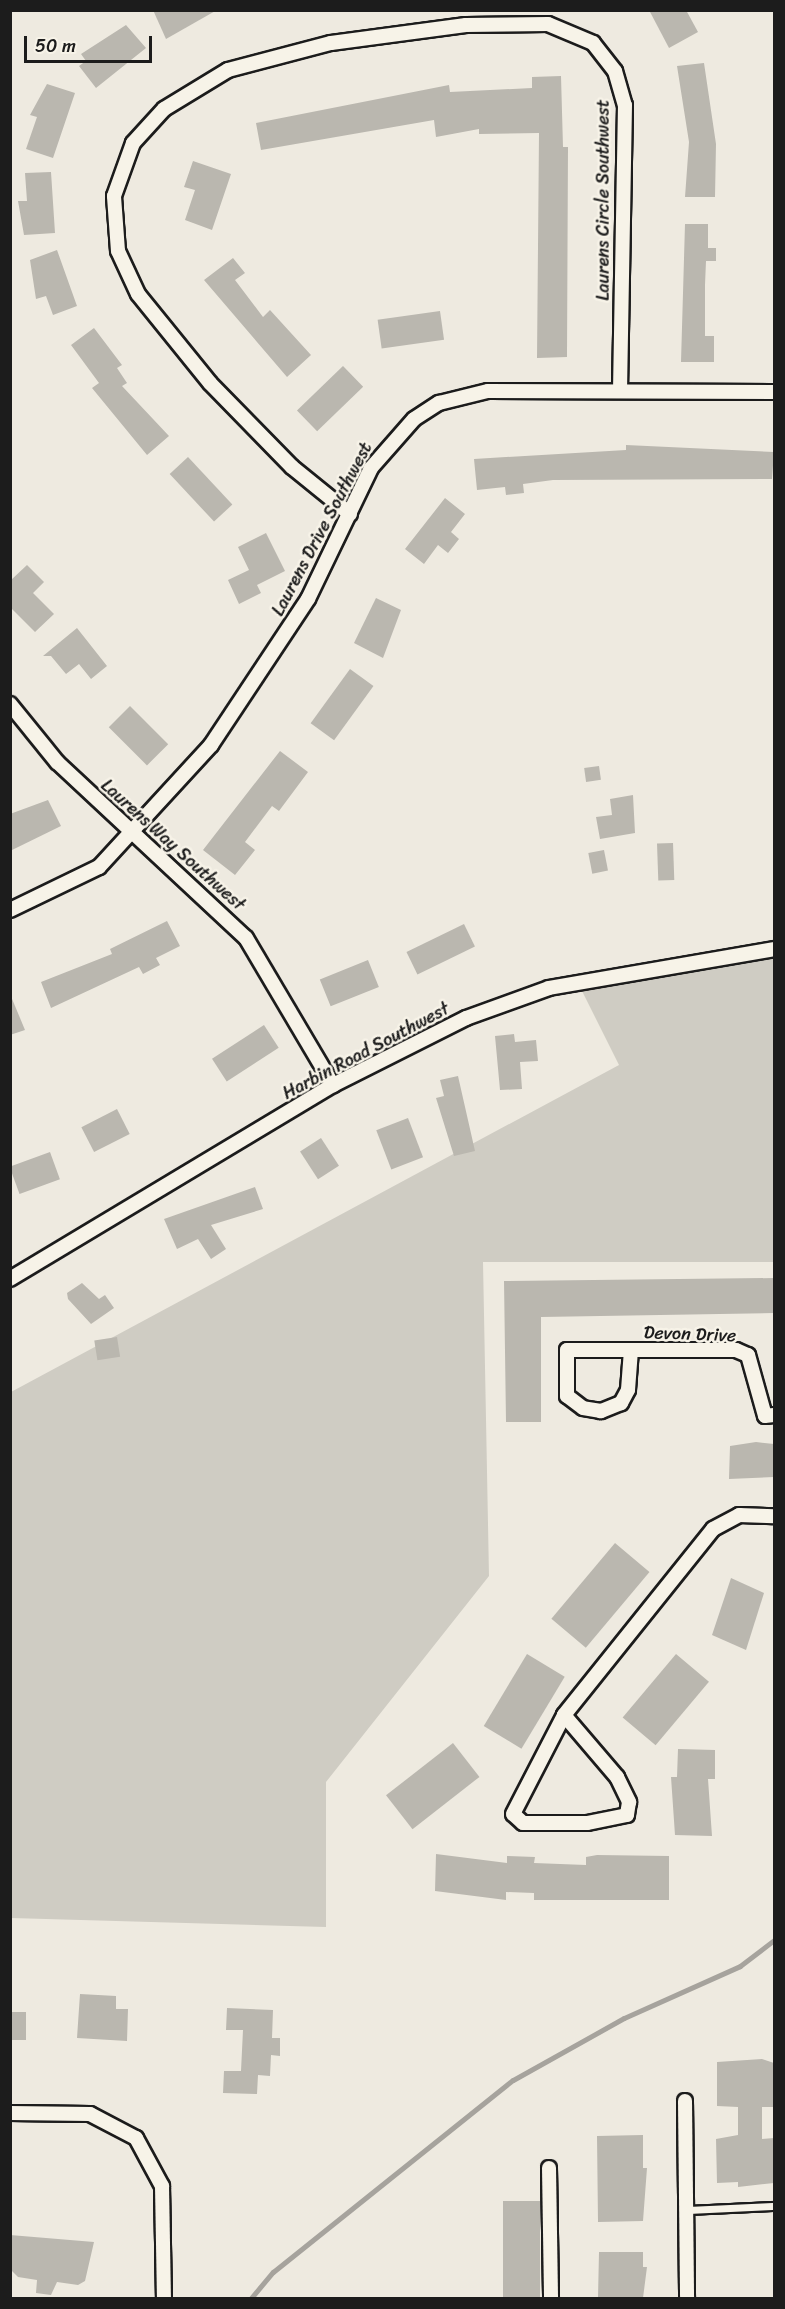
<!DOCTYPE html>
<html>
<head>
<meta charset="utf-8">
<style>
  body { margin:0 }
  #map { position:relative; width:785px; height:2309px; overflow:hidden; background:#eeeae0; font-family:Sriracha,sans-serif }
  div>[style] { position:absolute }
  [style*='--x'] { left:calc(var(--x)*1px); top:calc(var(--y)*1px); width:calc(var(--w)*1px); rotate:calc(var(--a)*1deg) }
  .green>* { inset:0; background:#cfccc3 }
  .stream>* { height:5px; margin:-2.5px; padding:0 2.5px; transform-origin:2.5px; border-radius:2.5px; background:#a6a39d }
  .building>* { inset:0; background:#bab7af; transform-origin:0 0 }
  .roads { filter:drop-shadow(2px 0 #1c1c1c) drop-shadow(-2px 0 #1c1c1c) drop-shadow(0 2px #1c1c1c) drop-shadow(0 -2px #1c1c1c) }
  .service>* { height:7px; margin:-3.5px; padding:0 3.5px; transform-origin:3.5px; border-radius:3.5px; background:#f7f3e8 }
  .minor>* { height:14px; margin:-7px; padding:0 7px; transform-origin:7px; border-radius:7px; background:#f7f3e8 }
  span { translate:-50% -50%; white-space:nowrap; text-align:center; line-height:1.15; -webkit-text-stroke:5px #f7f3e8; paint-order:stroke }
  .street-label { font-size:18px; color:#1c1c1c }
  .frame { position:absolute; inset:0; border:12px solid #1c1c1c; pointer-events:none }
  .scale { position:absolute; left:24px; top:36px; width:128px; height:27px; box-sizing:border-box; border:3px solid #1c1c1c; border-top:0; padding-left:8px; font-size:18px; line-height:21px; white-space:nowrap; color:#1c1c1c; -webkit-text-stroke:4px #f7f3e8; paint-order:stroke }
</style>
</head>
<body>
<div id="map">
  <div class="green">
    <div style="clip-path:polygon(774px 948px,774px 1262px,483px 1262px,489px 1576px,326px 1782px,326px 1927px,11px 1918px,11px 1392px,619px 1065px,577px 981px)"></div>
  </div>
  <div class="stream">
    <div style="--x:251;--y:2298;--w:34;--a:-50"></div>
    <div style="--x:273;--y:2272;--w:307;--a:-38.7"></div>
    <div style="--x:513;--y:2080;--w:127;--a:-29.2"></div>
    <div style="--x:624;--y:2018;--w:127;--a:-24.1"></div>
    <div style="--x:740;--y:1966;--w:43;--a:-37.4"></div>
  </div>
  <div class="building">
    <div style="clip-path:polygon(153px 10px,217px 10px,166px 39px)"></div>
    <div style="clip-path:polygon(649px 10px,686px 10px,698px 32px,669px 48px)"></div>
    <div style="clip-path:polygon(126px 25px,146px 48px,96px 88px,79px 66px,86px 61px,81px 54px)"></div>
    <div style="clip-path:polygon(704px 63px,716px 144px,715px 197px,685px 197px,689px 142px,677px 66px)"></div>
    <div style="clip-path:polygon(561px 76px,563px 147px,568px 147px,567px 357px,537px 358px,539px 133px,479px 134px,479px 129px,436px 137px,434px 120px,261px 150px,256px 123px,449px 85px,450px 92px,532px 88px,532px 77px)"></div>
    <div style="clip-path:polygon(47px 84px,75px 93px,53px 158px,26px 149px,37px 117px,30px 115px)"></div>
    <div style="clip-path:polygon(193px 161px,231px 174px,212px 230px,185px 220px,195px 190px,184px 187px)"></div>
    <div style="clip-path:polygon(51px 172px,55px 233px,24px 235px,18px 201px,27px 201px,25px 173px)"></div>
    <div style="clip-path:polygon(685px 224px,708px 224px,708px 248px,716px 248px,716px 261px,706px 261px,705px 285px,705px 336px,714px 336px,714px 362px,681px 362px)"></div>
    <div style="clip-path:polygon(57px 250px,77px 306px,53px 315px,46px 296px,36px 299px,30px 260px)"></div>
    <div style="clip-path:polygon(233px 258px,245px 273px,235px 280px,263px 317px,270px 310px,311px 355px,287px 377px,204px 280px)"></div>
    <div style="left:440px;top:311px;width:29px;height:63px;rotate:82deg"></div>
    <div style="clip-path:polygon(94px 328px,122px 365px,117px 368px,127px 383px,122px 386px,169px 436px,147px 455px,92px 388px,99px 383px,71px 345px)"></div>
    <div style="left:343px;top:366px;width:29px;height:64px;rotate:46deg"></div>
    <div style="clip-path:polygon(626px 445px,774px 452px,772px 479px,553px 480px,523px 484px,524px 493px,506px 495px,505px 487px,477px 490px,474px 459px,626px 450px)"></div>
    <div style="left:188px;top:457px;width:65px;height:25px;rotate:47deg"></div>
    <div style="clip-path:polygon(445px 498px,465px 514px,451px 532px,459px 539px,448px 553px,438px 545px,424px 564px,405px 549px)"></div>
    <div style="clip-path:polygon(266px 533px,285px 571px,257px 585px,261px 593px,239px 604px,228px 580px,249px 570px,238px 547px)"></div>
    <div style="clip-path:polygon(27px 565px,44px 582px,33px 593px,54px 614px,35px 632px,10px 607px,10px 581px)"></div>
    <div style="clip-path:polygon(376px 598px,401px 610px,383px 658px,354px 643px)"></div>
    <div style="clip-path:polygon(77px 628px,107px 666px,91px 679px,79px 664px,66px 674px,51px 656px,43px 656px)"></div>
    <div style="left:350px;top:669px;width:29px;height:67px;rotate:36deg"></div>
    <div style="left:130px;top:706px;width:54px;height:30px;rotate:45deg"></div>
    <div style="clip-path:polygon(280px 751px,308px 772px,279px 811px,272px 806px,245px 842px,255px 850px,235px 875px,203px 850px)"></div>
    <div style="left:599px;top:766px;width:14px;height:15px;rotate:82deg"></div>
    <div style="clip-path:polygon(633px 795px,635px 833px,600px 839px,596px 817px,612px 815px,610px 799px)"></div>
    <div style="clip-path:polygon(48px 800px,61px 826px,10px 851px,10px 814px)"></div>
    <div style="left:673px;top:843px;width:37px;height:16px;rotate:88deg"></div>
    <div style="left:604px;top:850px;width:21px;height:16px;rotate:79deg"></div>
    <div style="clip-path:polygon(167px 921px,180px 946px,156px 958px,160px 965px,143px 974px,139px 967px,51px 1008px,41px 982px,112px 954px,110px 949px)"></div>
    <div style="left:464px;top:924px;width:25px;height:64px;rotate:64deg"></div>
    <div style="left:368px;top:960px;width:29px;height:52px;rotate:68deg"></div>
    <div style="clip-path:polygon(10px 994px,25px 1030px,10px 1035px)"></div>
    <div style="left:264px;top:1025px;width:27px;height:62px;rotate:57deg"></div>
    <div style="clip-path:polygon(514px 1034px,515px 1042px,536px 1040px,538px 1061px,520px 1062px,522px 1089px,500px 1090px,495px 1036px)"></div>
    <div style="clip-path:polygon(458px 1076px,475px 1151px,454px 1156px,436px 1098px,444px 1096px,440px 1080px)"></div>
    <div style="left:117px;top:1109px;width:28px;height:40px;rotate:63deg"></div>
    <div style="left:408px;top:1118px;width:42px;height:34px;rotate:69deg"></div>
    <div style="left:321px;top:1138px;width:33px;height:25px;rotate:57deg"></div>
    <div style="left:50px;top:1152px;width:29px;height:43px;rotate:70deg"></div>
    <div style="clip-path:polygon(255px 1187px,263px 1209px,211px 1225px,226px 1249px,211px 1259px,198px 1239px,177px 1249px,164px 1219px)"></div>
    <div style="clip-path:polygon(774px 1278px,774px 1313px,541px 1317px,541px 1422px,506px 1422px,504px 1281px)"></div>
    <div style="clip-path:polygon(82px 1283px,99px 1299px,105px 1295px,114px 1308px,91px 1324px,68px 1299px,67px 1293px)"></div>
    <div style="left:117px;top:1337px;width:20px;height:23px;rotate:81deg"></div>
    <div style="clip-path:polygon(756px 1442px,774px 1444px,774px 1477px,729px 1479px,730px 1446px)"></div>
    <div style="left:615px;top:1543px;width:45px;height:99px;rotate:40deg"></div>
    <div style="clip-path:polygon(731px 1578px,764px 1593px,746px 1650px,712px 1635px)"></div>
    <div style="left:527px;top:1654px;width:44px;height:84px;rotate:31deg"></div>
    <div style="left:676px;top:1654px;width:43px;height:83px;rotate:40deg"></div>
    <div style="left:453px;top:1743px;width:43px;height:85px;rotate:52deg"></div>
    <div style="clip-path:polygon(678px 1749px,715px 1750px,715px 1779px,708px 1779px,712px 1836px,675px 1835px,671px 1777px,677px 1777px)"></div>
    <div style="clip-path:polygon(436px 1854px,507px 1863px,507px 1856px,535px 1857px,534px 1863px,586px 1865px,586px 1857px,597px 1855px,669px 1856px,669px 1900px,534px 1900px,534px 1893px,506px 1892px,506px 1900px,435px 1891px)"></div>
    <div style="clip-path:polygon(80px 1994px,116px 1996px,116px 2009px,128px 2009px,127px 2041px,77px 2038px)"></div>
    <div style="clip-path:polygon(227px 2008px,273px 2010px,272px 2038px,280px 2038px,280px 2056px,271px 2055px,270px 2076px,258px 2075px,257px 2094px,223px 2093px,224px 2071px,241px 2071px,243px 2030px,226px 2030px)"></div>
    <div style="left:10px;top:2012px;width:16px;height:28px"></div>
    <div style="clip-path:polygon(762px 2059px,774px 2063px,774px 2107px,762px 2107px,762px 2139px,774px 2138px,774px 2183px,738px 2187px,738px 2182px,717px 2183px,716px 2139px,738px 2135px,738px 2107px,717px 2106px,717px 2062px)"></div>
    <div style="clip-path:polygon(643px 2135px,643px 2168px,647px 2168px,643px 2221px,598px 2222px,597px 2136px)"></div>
    <div style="left:503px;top:2201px;width:37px;height:97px"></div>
    <div style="clip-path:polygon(10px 2235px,94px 2242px,85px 2281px,78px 2285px,57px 2282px,51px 2295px,36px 2293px,37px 2280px,18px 2277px,10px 2269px)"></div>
    <div style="clip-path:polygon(599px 2252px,643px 2252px,643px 2267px,647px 2267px,643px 2298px,598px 2298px)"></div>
  </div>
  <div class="roads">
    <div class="service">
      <div style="--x:686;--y:2210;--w:88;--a:-2.6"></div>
    </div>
    <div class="minor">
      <div style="--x:350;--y:514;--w:75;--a:-141"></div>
      <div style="--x:292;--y:467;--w:117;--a:-134.3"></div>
      <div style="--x:210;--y:383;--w:114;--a:-129"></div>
      <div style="--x:138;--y:294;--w:47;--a:-114.9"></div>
      <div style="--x:118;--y:251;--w:55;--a:-94.2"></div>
      <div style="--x:114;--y:196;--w:56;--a:-70.3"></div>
      <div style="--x:133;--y:143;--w:46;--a:-47.6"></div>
      <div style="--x:164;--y:109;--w:75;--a:-31.4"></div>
      <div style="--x:228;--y:70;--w:106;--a:-14.7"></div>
      <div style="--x:331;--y:43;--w:136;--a:-7.6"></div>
      <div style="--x:466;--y:25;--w:82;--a:-0.7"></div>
      <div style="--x:548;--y:24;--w:49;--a:22.9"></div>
      <div style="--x:593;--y:43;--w:36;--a:52"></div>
      <div style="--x:615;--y:71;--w:35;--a:74"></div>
      <div style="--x:625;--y:105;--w:285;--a:91"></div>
      <div style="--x:10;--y:704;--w:75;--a:51"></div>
      <div style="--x:57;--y:762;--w:258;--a:43"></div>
      <div style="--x:246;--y:938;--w:171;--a:59.4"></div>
      <div style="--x:10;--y:910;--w:99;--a:-25.8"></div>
      <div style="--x:99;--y:867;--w:166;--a:-47.4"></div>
      <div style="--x:211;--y:745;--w:175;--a:-56.4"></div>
      <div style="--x:308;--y:599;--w:145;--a:-64.3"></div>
      <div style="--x:371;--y:468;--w:65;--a:-48.7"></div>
      <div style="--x:414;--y:419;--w:30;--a:-33"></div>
      <div style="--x:439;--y:403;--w:50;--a:-13.8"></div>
      <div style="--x:488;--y:391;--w:286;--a:0.2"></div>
      <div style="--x:10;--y:1279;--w:377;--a:-31"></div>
      <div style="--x:333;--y:1085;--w:149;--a:-26.7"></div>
      <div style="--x:466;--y:1018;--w:88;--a:-19.9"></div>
      <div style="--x:549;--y:988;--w:228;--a:-9.8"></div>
      <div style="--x:631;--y:1350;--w:40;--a:94.3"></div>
      <div style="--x:628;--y:1390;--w:15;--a:118"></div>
      <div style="--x:621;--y:1403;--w:22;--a:158"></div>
      <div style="--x:601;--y:1411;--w:18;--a:-171"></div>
      <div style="--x:583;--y:1408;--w:20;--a:-143"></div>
      <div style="--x:567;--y:1396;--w:46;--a:-90"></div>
      <div style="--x:567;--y:1350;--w:169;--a:0"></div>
      <div style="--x:736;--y:1350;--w:13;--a:23"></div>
      <div style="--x:748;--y:1355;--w:63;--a:74.4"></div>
      <div style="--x:765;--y:1416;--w:9;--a:-6"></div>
      <div style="--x:564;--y:1715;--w:82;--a:49.5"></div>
      <div style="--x:617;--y:1777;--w:28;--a:64"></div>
      <div style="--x:629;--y:1802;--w:13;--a:99"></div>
      <div style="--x:627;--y:1815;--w:41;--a:168.7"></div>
      <div style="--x:587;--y:1823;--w:64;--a:180"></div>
      <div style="--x:523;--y:1823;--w:13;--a:-138"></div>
      <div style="--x:513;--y:1814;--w:111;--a:-62.7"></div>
      <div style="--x:564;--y:1715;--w:238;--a:-51.3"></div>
      <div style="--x:713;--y:1529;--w:30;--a:-28"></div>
      <div style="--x:739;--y:1515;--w:35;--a:2"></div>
      <div style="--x:685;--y:2101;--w:197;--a:89.4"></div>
      <div style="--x:10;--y:2113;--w:80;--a:0.7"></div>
      <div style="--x:90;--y:2114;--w:52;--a:27.6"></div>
      <div style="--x:136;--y:2138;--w:55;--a:61.6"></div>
      <div style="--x:162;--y:2186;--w:112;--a:89"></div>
      <div style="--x:549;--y:2168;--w:130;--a:89.1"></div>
    </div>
  </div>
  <div class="street-label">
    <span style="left:603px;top:200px;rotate:-90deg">Laurens Circle Southwest</span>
    <span style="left:322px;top:529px;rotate:-62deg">Laurens Drive Southwest</span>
    <span style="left:173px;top:845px;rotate:42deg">Laurens Way Southwest</span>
    <span style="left:366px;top:1051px;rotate:-28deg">Harbin Road Southwest</span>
    <span style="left:690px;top:1334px;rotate:2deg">Devon Drive</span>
  </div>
  <div class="frame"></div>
  <div class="scale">50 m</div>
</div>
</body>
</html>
